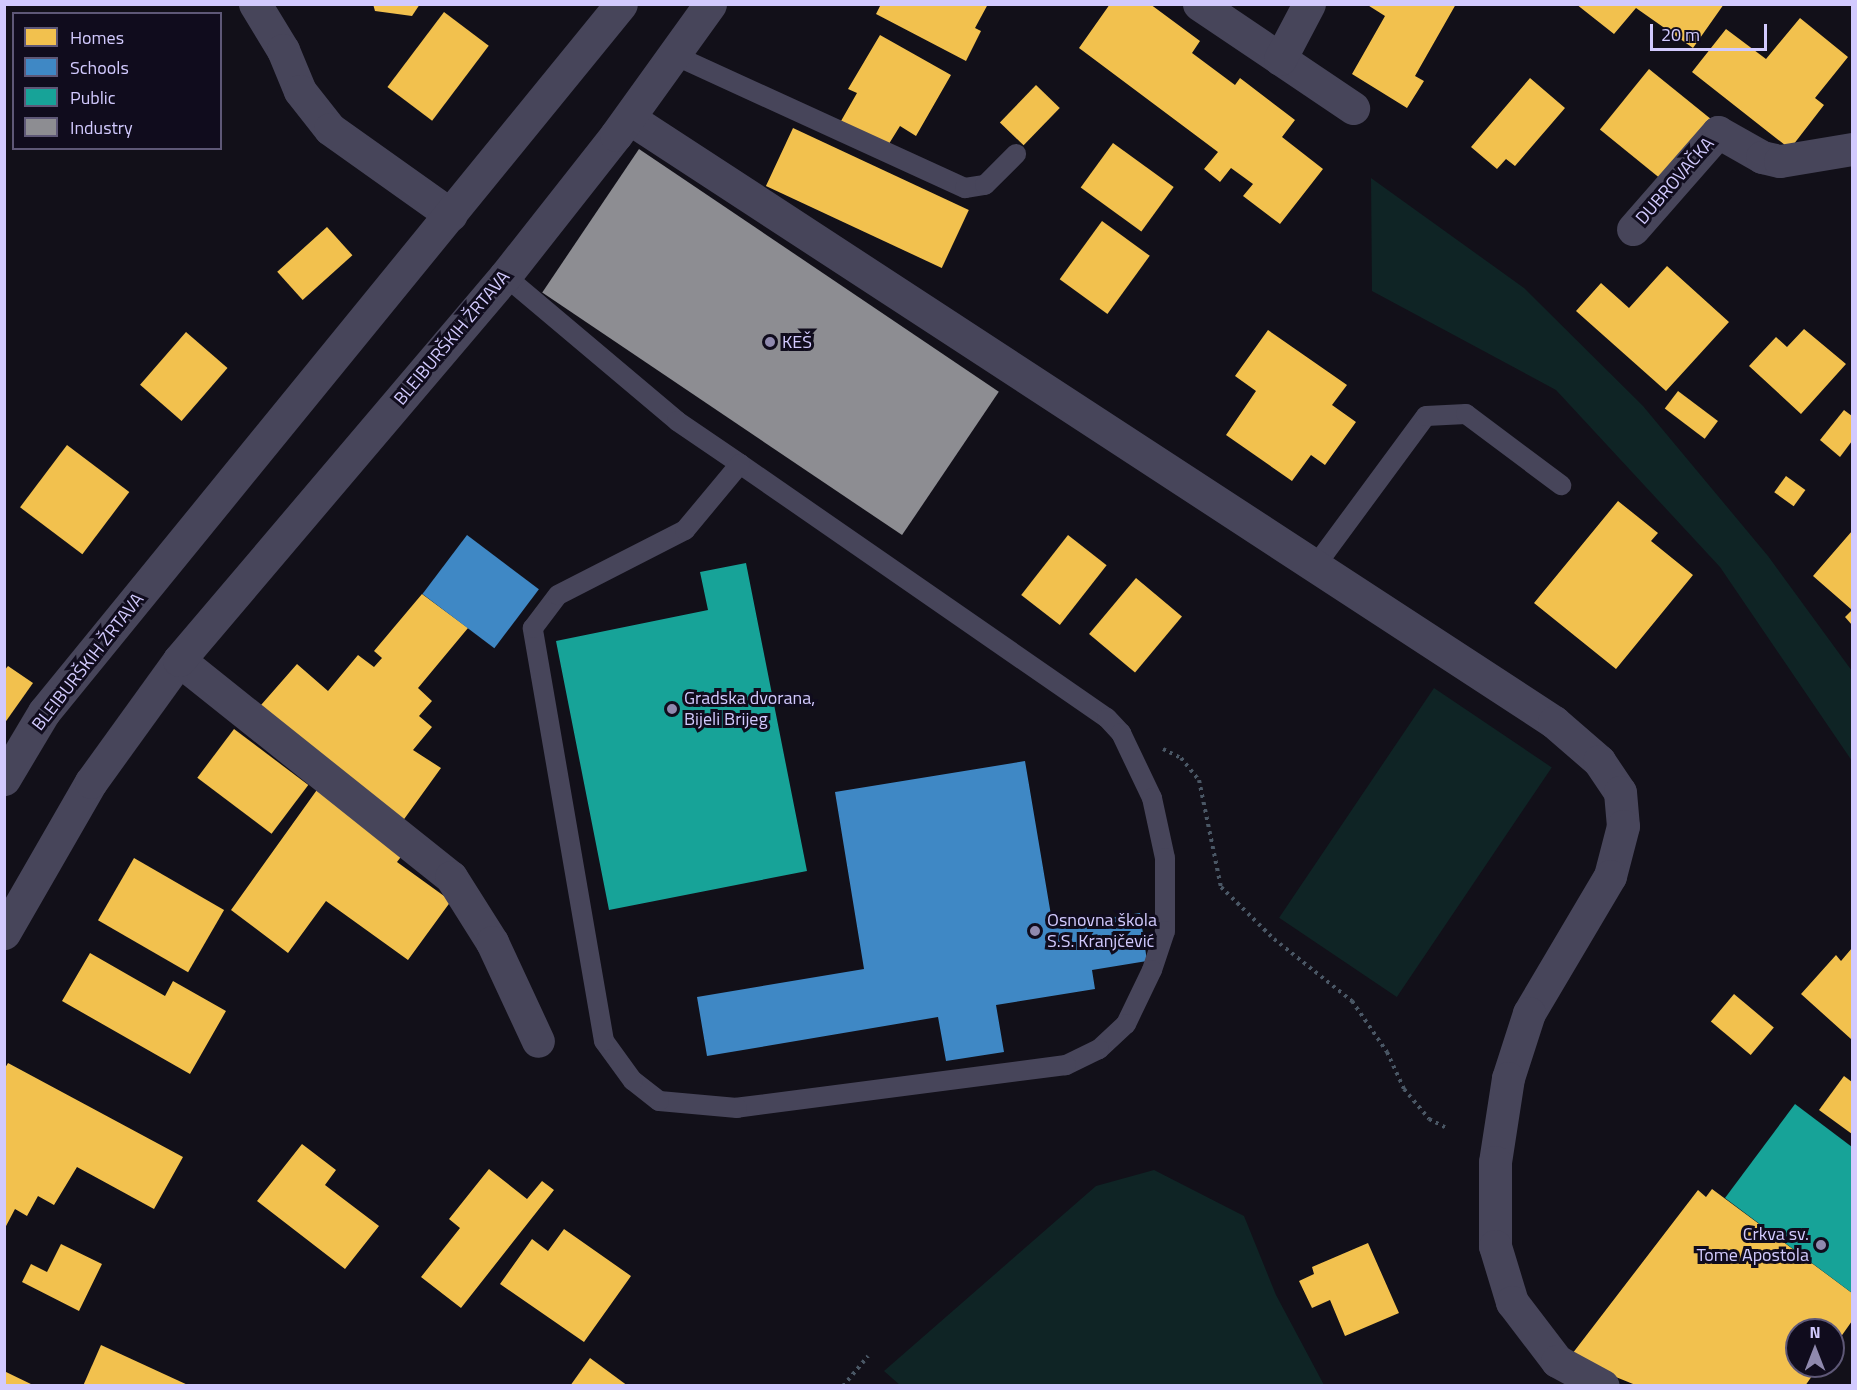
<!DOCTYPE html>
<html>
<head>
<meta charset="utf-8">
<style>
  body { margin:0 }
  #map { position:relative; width:1857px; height:1390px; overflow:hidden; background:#121019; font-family:"Titillium Web",sans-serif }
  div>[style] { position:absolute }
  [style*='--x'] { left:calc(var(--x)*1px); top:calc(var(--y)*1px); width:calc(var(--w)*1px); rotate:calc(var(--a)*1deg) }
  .green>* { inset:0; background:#0f2425; transform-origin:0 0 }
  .homes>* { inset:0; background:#f2c14e; transform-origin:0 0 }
  .schools>* { inset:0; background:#3f88c5; transform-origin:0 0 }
  .public>* { inset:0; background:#17a398 }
  .industry>* { inset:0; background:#8d8d92; transform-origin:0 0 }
  .path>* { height:4px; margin-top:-2px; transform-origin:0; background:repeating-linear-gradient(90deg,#4a5765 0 3px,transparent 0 7.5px) }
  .service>* { height:20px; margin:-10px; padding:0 10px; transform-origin:10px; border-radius:10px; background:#47455a }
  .minor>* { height:33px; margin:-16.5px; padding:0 16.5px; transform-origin:16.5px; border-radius:16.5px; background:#47455a }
  .tertiary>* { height:33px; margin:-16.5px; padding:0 16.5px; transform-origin:16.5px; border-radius:16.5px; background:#47455a }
  .dots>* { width:16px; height:16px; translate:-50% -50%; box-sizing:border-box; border:3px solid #100c1d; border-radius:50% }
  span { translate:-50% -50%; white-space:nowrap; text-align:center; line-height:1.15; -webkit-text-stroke:6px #100c1d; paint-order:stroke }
  .street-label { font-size:18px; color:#d2cafe }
  .poi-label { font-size:18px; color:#d2cafe }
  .left { translate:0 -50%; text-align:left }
  .right { translate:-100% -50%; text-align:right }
  .frame { position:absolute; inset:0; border:6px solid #d2cafe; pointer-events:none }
  .legend { position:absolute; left:12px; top:12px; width:210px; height:138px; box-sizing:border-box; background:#100c1d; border:2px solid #5e5877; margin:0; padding:8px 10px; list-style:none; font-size:18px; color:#d2cafe }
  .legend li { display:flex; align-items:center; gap:12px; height:30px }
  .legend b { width:30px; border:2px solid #5e5877 }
  .north { position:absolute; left:1785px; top:1318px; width:60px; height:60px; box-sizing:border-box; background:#100c1d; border:2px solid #5e5877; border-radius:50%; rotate:0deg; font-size:16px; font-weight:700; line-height:24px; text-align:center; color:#d2cafe }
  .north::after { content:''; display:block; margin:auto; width:21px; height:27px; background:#8f89ae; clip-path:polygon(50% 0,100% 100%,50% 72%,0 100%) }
  .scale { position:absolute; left:1650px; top:24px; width:117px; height:27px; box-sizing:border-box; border:3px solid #d2cafe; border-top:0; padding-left:8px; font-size:18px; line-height:21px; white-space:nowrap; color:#d2cafe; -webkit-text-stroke:4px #100c1d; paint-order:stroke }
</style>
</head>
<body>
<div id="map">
  <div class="green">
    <div style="clip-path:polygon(1371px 178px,1524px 288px,1643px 406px,1768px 556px,1852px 671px,1852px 761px,1720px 567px,1556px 390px,1372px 291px)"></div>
    <div style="left:1434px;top:688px;width:142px;height:277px;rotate:34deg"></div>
    <div style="clip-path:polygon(1154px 1170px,1244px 1216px,1276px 1295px,1324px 1385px,901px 1386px,884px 1371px,1096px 1186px)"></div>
  </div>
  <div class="homes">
    <div style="clip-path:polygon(373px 4px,420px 4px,412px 16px,375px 11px)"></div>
    <div style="clip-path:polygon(881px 4px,988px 4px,975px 28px,981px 31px,966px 61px,876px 14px)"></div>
    <div style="clip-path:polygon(1110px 4px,1150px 4px,1200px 41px,1192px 53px,1235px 85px,1240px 78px,1295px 120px,1282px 137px,1323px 169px,1280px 224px,1243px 196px,1253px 184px,1231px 168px,1220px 182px,1204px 169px,1218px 152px,1079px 48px)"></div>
    <div style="clip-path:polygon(1366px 4px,1456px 4px,1415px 76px,1424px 81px,1407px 108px,1352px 74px,1385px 16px)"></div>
    <div style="clip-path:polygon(1576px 4px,1724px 4px,1693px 48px,1636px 8px,1614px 34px)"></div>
    <div style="left:444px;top:12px;width:56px;height:94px;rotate:37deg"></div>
    <div style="clip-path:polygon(1800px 18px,1848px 57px,1815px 98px,1824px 105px,1790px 149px,1692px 72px,1726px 29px,1766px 59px)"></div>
    <div style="clip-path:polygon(880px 35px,951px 75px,916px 136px,900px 126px,887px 147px,841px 121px,857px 93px,848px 89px)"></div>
    <div style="left:1649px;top:69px;width:80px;height:78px;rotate:39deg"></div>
    <div style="clip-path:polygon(1530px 78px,1565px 108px,1515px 166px,1506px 159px,1497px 169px,1471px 147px)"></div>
    <div style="left:1036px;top:85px;width:33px;height:52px;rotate:44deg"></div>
    <div style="left:793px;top:128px;width:194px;height:64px;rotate:25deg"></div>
    <div style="left:1113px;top:143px;width:75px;height:55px;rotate:36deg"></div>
    <div style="left:1102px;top:221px;width:59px;height:72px;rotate:36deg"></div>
    <div style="left:327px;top:227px;width:38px;height:67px;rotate:48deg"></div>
    <div style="clip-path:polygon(1667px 266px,1729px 322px,1666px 391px,1576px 311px,1601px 283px,1629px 308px)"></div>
    <div style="clip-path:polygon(1804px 329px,1846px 364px,1801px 414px,1749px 366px,1776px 337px,1787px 347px)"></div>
    <div style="clip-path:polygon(1268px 330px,1347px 385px,1332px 405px,1356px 422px,1325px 465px,1311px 455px,1292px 481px,1226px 435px,1256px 391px,1235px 376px)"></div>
    <div style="left:186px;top:332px;width:55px;height:70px;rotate:41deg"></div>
    <div style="left:1678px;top:391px;width:50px;height:22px;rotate:37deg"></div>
    <div style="clip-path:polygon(1844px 410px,1852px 416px,1852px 441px,1840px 457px,1820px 440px)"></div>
    <div style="left:67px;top:445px;width:78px;height:78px;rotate:37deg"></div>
    <div style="left:1786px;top:476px;width:24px;height:20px;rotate:36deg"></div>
    <div style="clip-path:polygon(1618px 501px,1658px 533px,1651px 541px,1693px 575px,1616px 669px,1534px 603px)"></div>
    <div style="clip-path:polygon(1852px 531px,1852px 625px,1845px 617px,1852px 610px,1813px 576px)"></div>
    <div style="left:1068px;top:535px;width:49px;height:76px;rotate:38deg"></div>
    <div style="left:1136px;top:578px;width:60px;height:73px;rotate:40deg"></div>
    <div style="clip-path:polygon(422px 594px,468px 628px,418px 688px,432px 701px,419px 716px,432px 727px,413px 750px,441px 768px,402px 822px,261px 705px,297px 664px,328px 691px,358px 655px,374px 667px,382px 658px,374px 651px)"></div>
    <div style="clip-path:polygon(8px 666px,33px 683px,4px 724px,4px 671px)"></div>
    <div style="left:234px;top:729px;width:93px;height:61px;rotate:37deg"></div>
    <div style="clip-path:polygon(319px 787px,406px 850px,397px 862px,451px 901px,408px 960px,326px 901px,288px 953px,231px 910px)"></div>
    <div style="left:134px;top:858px;width:104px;height:72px;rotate:30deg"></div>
    <div style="clip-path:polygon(1852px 948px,1852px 1038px,1851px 1039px,1801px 994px,1836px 955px,1841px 961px)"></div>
    <div style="clip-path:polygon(90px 953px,165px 996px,173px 981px,226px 1011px,190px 1074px,62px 1001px)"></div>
    <div style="left:1734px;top:994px;width:52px;height:36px;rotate:40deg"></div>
    <div style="clip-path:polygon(8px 1063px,183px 1157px,154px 1209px,77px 1167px,54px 1205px,38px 1196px,27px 1216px,15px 1209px,5px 1228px,5px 1068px)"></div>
    <div style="clip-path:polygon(1844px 1076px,1852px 1082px,1852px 1134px,1819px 1110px)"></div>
    <div style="clip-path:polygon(302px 1144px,336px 1170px,325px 1185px,379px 1226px,345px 1269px,257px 1201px)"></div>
    <div style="clip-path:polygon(489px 1169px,527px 1199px,542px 1181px,554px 1190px,461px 1308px,421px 1277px,460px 1228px,449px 1219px)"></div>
    <div style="clip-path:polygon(1712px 1189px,1852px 1293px,1852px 1321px,1833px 1348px,1833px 1330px,1797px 1330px,1797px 1366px,1819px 1366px,1805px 1386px,1638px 1386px,1569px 1358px,1698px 1190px,1706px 1197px)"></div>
    <div style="clip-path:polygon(564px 1229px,631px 1276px,584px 1342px,500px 1284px,532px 1239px,548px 1251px)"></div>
    <div style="clip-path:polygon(1368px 1243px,1399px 1313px,1345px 1336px,1330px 1300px,1312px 1308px,1299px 1281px,1314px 1274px,1312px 1267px)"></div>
    <div style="clip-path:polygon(61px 1244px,102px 1264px,79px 1311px,22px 1282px,31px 1264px,47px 1272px)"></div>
    <div style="clip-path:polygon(101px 1345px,190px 1386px,83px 1386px)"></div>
    <div style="clip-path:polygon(590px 1358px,628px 1386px,570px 1386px)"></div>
    <div style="clip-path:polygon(4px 1371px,35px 1386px,4px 1386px)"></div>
  </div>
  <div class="schools">
    <div style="left:467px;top:535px;width:90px;height:74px;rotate:37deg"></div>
    <div style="clip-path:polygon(1025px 761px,1053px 927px,1140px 913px,1147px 961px,1092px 970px,1095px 989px,996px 1005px,1004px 1052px,946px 1061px,938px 1017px,707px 1056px,697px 997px,864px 969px,835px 792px)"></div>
  </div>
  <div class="public">
    <div style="clip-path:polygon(746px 563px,807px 871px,609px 910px,556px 641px,708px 610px,700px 572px)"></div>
    <div style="clip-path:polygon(1795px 1104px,1852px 1147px,1852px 1293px,1725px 1198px)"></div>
  </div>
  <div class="industry">
    <div style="left:639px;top:149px;width:434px;height:173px;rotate:34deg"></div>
  </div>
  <div class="path">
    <div style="--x:1163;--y:749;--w:20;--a:27"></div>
    <div style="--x:1181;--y:758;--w:28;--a:51"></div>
    <div style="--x:1199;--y:780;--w:109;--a:78.4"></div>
    <div style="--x:1221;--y:887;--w:74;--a:44.5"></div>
    <div style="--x:1274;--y:939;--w:100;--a:38.5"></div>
    <div style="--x:1352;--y:1001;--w:62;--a:55.5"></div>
    <div style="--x:1387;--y:1052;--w:41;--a:65.3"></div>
    <div style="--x:1404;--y:1089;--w:39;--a:50"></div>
    <div style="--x:1429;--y:1119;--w:18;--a:27"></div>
    <div style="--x:843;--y:1386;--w:39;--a:-50"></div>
  </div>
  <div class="service">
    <div style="--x:674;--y:55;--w:320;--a:24.6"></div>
    <div style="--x:965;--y:188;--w:20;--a:-9"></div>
    <div style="--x:985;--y:185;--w:44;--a:-45"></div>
    <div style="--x:505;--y:276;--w:225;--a:40.1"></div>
    <div style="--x:677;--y:421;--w:76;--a:34.3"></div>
    <div style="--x:740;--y:464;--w:446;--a:34.7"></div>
    <div style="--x:1107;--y:718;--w:21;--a:47"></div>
    <div style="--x:1121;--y:733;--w:72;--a:64.5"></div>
    <div style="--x:1152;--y:798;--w:61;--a:77.8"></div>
    <div style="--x:1165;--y:858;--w:73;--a:90"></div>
    <div style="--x:1165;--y:931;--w:41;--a:108.4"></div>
    <div style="--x:1152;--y:970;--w:60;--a:115.7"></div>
    <div style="--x:1126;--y:1024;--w:37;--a:137"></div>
    <div style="--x:1099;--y:1049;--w:37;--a:154"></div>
    <div style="--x:1066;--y:1065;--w:332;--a:172.6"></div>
    <div style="--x:737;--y:1108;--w:78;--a:-174.9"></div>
    <div style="--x:659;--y:1101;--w:33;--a:-142"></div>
    <div style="--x:633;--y:1081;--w:49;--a:-125.9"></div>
    <div style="--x:604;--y:1041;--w:419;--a:-99.8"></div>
    <div style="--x:533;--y:628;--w:41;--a:-52.9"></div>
    <div style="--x:558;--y:595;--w:143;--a:-27.1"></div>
    <div style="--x:685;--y:530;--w:86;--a:-50.2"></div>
    <div style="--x:1316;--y:565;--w:185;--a:-53.6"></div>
    <div style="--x:1426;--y:416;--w:40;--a:-2.9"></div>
    <div style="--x:1466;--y:414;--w:119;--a:36.8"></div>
  </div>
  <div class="minor">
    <div style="--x:255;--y:4;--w:54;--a:58.7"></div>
    <div style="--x:283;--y:50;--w:44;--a:67.5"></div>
    <div style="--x:300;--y:91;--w:48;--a:51.7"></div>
    <div style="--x:330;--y:129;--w:148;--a:35.4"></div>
    <div style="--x:1199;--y:4;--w:186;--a:34"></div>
    <div style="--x:1280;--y:59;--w:62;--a:-62.2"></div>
    <div style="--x:629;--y:118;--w:1105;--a:33.14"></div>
    <div style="--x:1554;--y:722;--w:60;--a:40.9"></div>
    <div style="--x:1599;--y:761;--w:37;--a:56"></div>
    <div style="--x:1620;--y:792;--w:34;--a:85"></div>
    <div style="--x:1623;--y:826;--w:52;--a:104.6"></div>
    <div style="--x:1610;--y:876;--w:159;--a:120.6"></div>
    <div style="--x:1529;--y:1013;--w:68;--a:107.9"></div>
    <div style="--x:1508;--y:1078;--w:85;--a:98.8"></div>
    <div style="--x:1495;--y:1162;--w:84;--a:90"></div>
    <div style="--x:1495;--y:1246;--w:59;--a:73.1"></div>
    <div style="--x:1512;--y:1302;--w:74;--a:52.7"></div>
    <div style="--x:1557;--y:1361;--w:52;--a:28.5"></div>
    <div style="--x:1633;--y:229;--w:129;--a:-48.8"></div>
    <div style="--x:1718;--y:132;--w:51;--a:29.6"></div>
    <div style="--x:1762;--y:157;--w:18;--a:13"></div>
    <div style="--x:1780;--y:161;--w:73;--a:-9.5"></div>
    <div style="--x:179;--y:660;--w:348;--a:38.6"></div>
    <div style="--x:451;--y:877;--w:77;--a:57.8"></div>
    <div style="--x:492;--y:942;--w:109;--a:65.1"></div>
  </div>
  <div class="tertiary">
    <div style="--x:4;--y:779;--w:78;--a:-59.2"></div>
    <div style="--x:44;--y:712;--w:913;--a:-50.82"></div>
    <div style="--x:4;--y:933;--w:174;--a:-60.1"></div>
    <div style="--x:91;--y:782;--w:150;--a:-54.2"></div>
    <div style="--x:179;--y:660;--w:504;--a:-49.67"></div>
    <div style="--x:505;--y:276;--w:179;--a:-51.8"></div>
    <div style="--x:616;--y:135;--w:161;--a:-54.3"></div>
  </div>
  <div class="dots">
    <div style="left:770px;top:342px;background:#8f89ae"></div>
    <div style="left:672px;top:709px;background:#8f89ae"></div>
    <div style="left:1035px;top:931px;background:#8f89ae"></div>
    <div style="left:1821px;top:1245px;background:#8f89ae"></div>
  </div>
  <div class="street-label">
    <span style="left:1675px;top:181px;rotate:-49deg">DUBROVAČKA</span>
    <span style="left:452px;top:338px;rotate:-50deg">BLEIBURŠKIH ŽRTAVA</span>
    <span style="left:88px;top:662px;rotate:-52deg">BLEIBURŠKIH ŽRTAVA</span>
  </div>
  <div class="poi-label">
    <span class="left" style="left:782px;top:342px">KEŠ</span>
    <span class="left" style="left:684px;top:709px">Gradska dvorana,<br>Bijeli Brijeg</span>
    <span class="left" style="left:1047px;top:931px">Osnovna škola<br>S.S. Kranjčević</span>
    <span class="right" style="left:1809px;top:1245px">Crkva sv.<br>Tome Apostola</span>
  </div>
  <div class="frame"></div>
  <ul class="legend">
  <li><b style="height:16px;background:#f2c14e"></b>Homes</li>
  <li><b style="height:16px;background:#3f88c5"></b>Schools</li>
  <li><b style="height:16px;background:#17a398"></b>Public</li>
  <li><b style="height:16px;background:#8d8d92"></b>Industry</li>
  </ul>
  <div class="north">N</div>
  <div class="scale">20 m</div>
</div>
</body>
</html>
